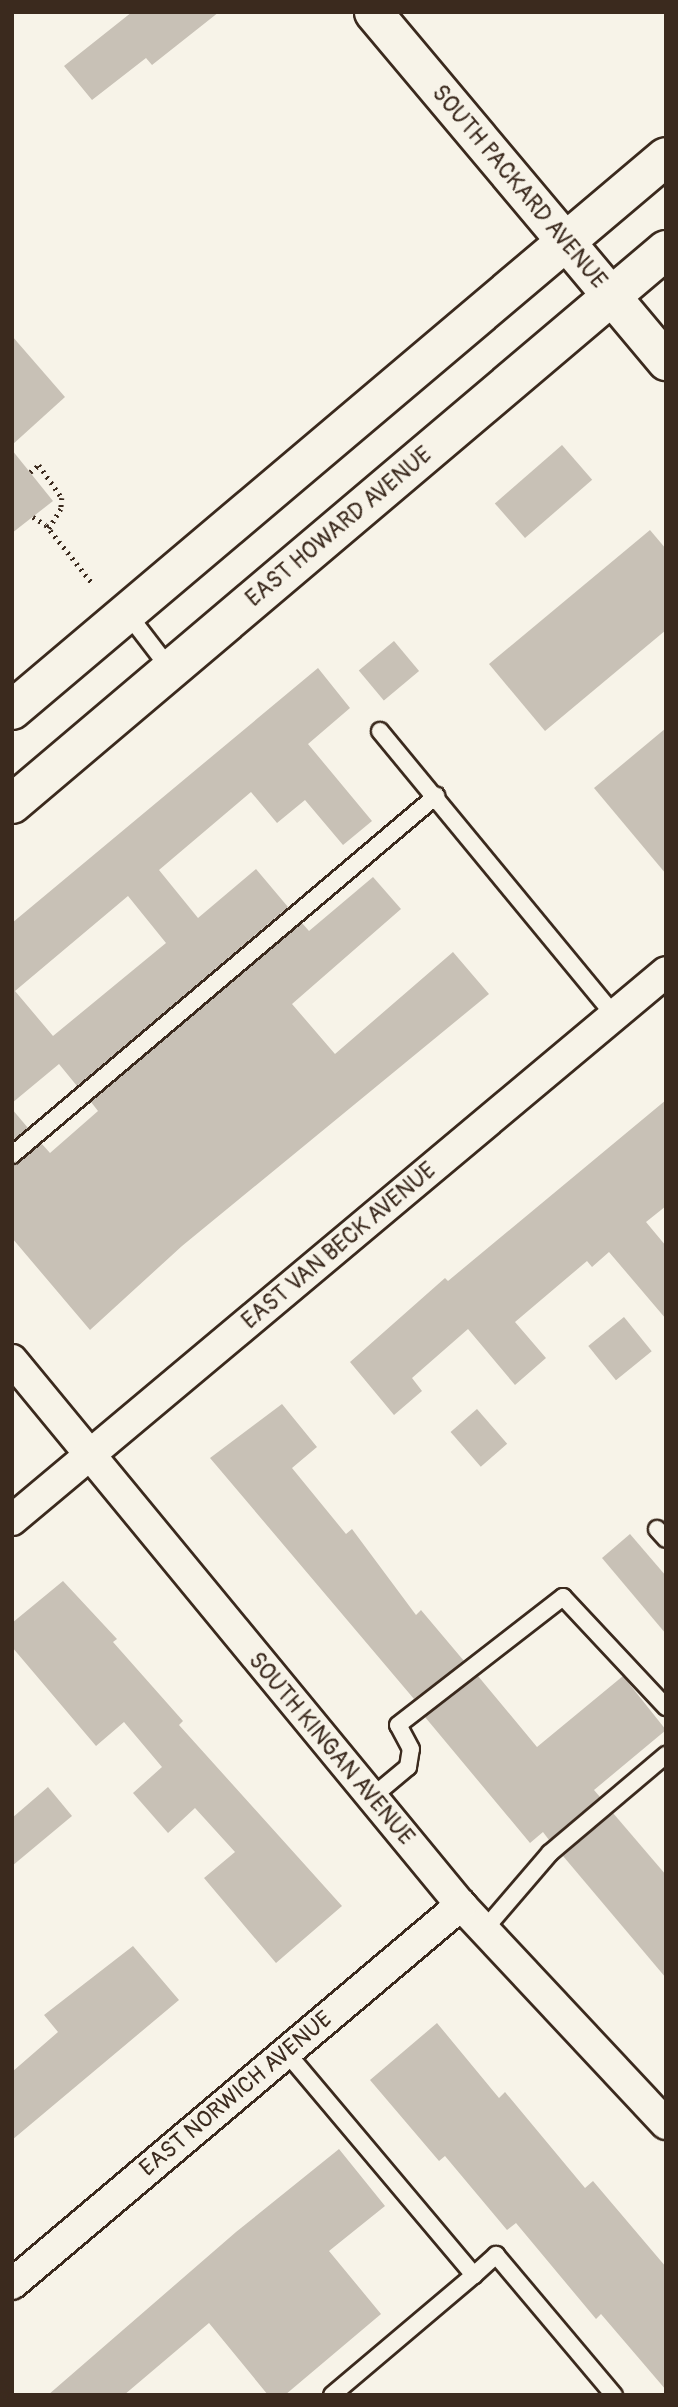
<!DOCTYPE html>
<html>
<head>
<meta charset="utf-8">
<style>
  body { margin:0 }
  #map { position:relative; width:678px; height:2407px; overflow:hidden; background:#f7f3e8; font-family:Pangolin,sans-serif }
  div>[style] { position:absolute }
  [style*='--x'] { left:calc(var(--x)*1px); top:calc(var(--y)*1px); width:calc(var(--w)*1px); rotate:calc(var(--a)*1deg) }
  .building>* { inset:0; background:#c8c1b6; transform-origin:0 0 }
  .path>* { height:4.5px; margin-top:-2.25px; transform-origin:0; background:repeating-linear-gradient(90deg,#3b2a1e 0 2px,transparent 0 7px) }
  .roads { filter:drop-shadow(2px 0 #3b2a1e) drop-shadow(-2px 0 #3b2a1e) drop-shadow(0 2px #3b2a1e) drop-shadow(0 -2px #3b2a1e) }
  .service>* { height:16px; margin:-8px; padding:0 8px; transform-origin:8px; border-radius:8px; background:#f7f3e8 }
  .minor>* { height:30px; margin:-15px; padding:0 15px; transform-origin:15px; border-radius:15px; background:#f7f3e8 }
  .tertiary>* { height:37px; margin:-18.5px; padding:0 18.5px; transform-origin:18.5px; border-radius:18.5px; background:#f7f3e8 }
  .secondary>* { height:38px; margin:-19px; padding:0 19px; transform-origin:19px; border-radius:19px; background:#f7f3e8 }
  span { translate:-50% -50%; white-space:nowrap; text-align:center; line-height:1.15; -webkit-text-stroke:5px #f7f3e8; paint-order:stroke }
  .street-label { font-size:23px; color:#3b2a1e }
  .frame { position:absolute; inset:0; border:14px solid #3b2a1e; pointer-events:none }
</style>
</head>
<body>
<div id="map">
  <div class="building">
    <div style="clip-path:polygon(132px 12px,219px 12px,152px 65px,146px 58px,92px 100px,64px 66px)"></div>
    <div style="clip-path:polygon(12px 336px,65px 397px,12px 445px)"></div>
    <div style="left:562px;top:445px;width:46px;height:89px;rotate:49deg"></div>
    <div style="clip-path:polygon(12px 450px,53px 501px,12px 533px)"></div>
    <div style="clip-path:polygon(650px 530px,666px 549px,666px 630px,545px 731px,489px 664px)"></div>
    <div style="left:394px;top:641px;width:39px;height:46px;rotate:50deg"></div>
    <div style="clip-path:polygon(evenodd,318px 668px,350px 708px,308px 744px,372px 821px,343px 845px,305px 800px,277px 823px,251px 792px,159px 870px,198px 918px,256px 869px,288px 907px,77px 1086px,59px 1064px,12px 1103px,12px 923px,318px 668px,128px 896px,166px 943px,53px 1036px,15px 991px,128px 896px)"></div>
    <div style="clip-path:polygon(666px 728px,666px 874px,594px 788px)"></div>
    <div style="clip-path:polygon(373px 877px,401px 909px,292px 1004px,335px 1054px,453px 952px,489px 994px,182px 1246px,90px 1330px,12px 1238px,12px 1165px,42px 1144px,50px 1153px,98px 1111px,91px 1102px,302px 923px,309px 931px)"></div>
    <div style="clip-path:polygon(666px 1100px,666px 1206px,646px 1222px,666px 1246px,666px 1319px,609px 1252px,592px 1267px,587px 1261px,515px 1322px,546px 1358px,515px 1385px,468px 1329px,412px 1378px,422px 1391px,394px 1415px,350px 1362px,445px 1278px,448px 1281px)"></div>
    <div style="clip-path:polygon(12px 1109px,28px 1128px,12px 1141px)"></div>
    <div style="left:624px;top:1317px;width:44px;height:46px;rotate:51deg"></div>
    <div style="clip-path:polygon(282px 1404px,317px 1447px,292px 1468px,346px 1534px,352px 1529px,416px 1615px,421px 1610px,464px 1661px,414px 1699px,210px 1458px)"></div>
    <div style="left:477px;top:1409px;width:46px;height:35px;rotate:49deg"></div>
    <div style="clip-path:polygon(630px 1534px,666px 1576px,666px 1634px,602px 1558px)"></div>
    <div style="clip-path:polygon(63px 1581px,117px 1639px,113px 1642px,183px 1721px,179px 1725px,342px 1906px,276px 1963px,204px 1878px,235px 1852px,195px 1808px,168px 1833px,133px 1793px,162px 1767px,124px 1722px,96px 1746px,12px 1647px,12px 1623px)"></div>
    <div style="clip-path:polygon(478px 1676px,537px 1747px,623px 1676px,666px 1730px,594px 1790px,600px 1797px,549px 1840px,543px 1832px,530px 1843px,425px 1717px)"></div>
    <div style="clip-path:polygon(48px 1787px,72px 1816px,12px 1866px,12px 1818px)"></div>
    <div style="clip-path:polygon(613px 1813px,666px 1875px,666px 1978px,563px 1856px)"></div>
    <div style="clip-path:polygon(133px 1946px,179px 2000px,12px 2140px,12px 2072px,58px 2032px,44px 2015px)"></div>
    <div style="clip-path:polygon(437px 2023px,499px 2098px,505px 2092px,585px 2188px,593px 2181px,666px 2267px,666px 2390px,601px 2314px,596px 2319px,516px 2223px,507px 2230px,445px 2156px,439px 2161px,370px 2080px)"></div>
    <div style="clip-path:polygon(339px 2149px,385px 2206px,329px 2251px,381px 2314px,285px 2395px,268px 2395px,209px 2323px,124px 2395px,48px 2395px,236px 2232px)"></div>
  </div>
  <div class="path">
    <div style="--x:30;--y:472;--w:11;--a:-38"></div>
    <div style="--x:39;--y:465;--w:40;--a:55.1"></div>
    <div style="--x:62;--y:498;--w:11;--a:95"></div>
    <div style="--x:61;--y:509;--w:23;--a:121"></div>
    <div style="--x:33;--y:517;--w:15;--a:32"></div>
    <div style="--x:46;--y:525;--w:75;--a:51.5"></div>
  </div>
  <div class="roads">
    <div class="service">
      <div style="--x:127;--y:613;--w:71;--a:52.5"></div>
      <div style="--x:380;--y:731;--w:368;--a:50.5"></div>
      <div style="--x:12;--y:1155;--w:556;--a:-40.25"></div>
      <div style="--x:657;--y:1529;--w:13;--a:48"></div>
      <div style="--x:372;--y:1797;--w:47;--a:-39.8"></div>
      <div style="--x:408;--y:1767;--w:18;--a:-81"></div>
      <div style="--x:411;--y:1749;--w:27;--a:-118"></div>
      <div style="--x:398;--y:1725;--w:209;--a:-37.8"></div>
      <div style="--x:563;--y:1597;--w:151;--a:46.9"></div>
      <div style="--x:484;--y:1930;--w:101;--a:-49.4"></div>
      <div style="--x:550;--y:1853;--w:152;--a:-40.2"></div>
      <div style="--x:286;--y:2052;--w:292;--a:49.9"></div>
      <div style="--x:474;--y:2275;--w:186;--a:139.8"></div>
      <div style="--x:474;--y:2275;--w:30;--a:-42"></div>
      <div style="--x:496;--y:2255;--w:183;--a:49.9"></div>
    </div>
    <div class="minor">
      <div style="--x:12;--y:1360;--w:706;--a:50.52"></div>
      <div style="--x:461;--y:1905;--w:300;--a:46.9"></div>
      <div style="--x:12;--y:1520;--w:853;--a:-39.96"></div>
      <div style="--x:12;--y:2284;--w:588;--a:-40.17"></div>
    </div>
    <div class="tertiary">
      <div style="--x:373;--y:12;--w:456;--a:50"></div>
    </div>
    <div class="secondary">
      <div style="--x:12;--y:710;--w:856;--a:-40.22"></div>
      <div style="--x:12;--y:804;--w:857;--a:-40.27"></div>
    </div>
  </div>
  <div class="street-label">
    <span style="left:519px;top:187px;rotate:50deg">SOUTH PACKARD AVENUE</span>
    <span style="left:339px;top:527px;rotate:-40deg">EAST HOWARD AVENUE</span>
    <span style="left:339px;top:1246px;rotate:-40deg">EAST VAN BECK AVENUE</span>
    <span style="left:331px;top:1749px;rotate:50deg">SOUTH KINGAN AVENUE</span>
    <span style="left:236px;top:2094px;rotate:-40deg">EAST NORWICH AVENUE</span>
  </div>
  <div class="frame"></div>
</div>
</body>
</html>
